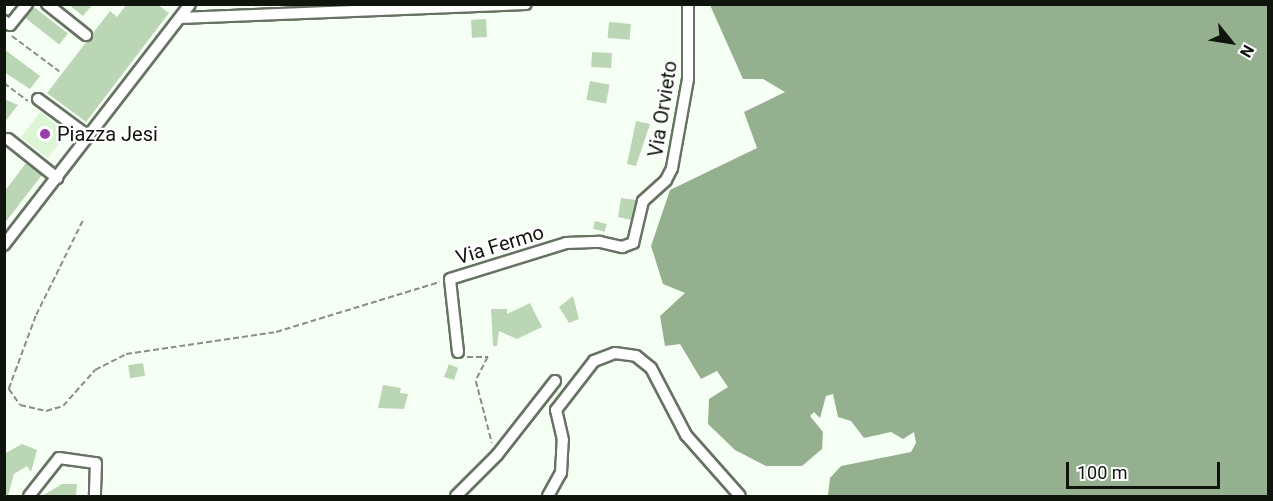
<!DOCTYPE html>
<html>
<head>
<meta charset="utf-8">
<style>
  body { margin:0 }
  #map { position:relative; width:1273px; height:501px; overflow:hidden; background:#f6fff4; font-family:Roboto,sans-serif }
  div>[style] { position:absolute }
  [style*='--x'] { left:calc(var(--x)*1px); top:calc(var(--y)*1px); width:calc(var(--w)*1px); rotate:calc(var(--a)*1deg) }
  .green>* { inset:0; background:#dbf5d5; transform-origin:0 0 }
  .water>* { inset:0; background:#95b08f }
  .building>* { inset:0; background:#bad6b5; transform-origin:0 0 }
  .path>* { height:1.5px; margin-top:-0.75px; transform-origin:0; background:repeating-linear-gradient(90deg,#888f86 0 6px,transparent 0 9px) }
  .roads { filter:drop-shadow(2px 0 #667363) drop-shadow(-2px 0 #667363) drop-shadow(0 2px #667363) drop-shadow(0 -2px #667363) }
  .minor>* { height:10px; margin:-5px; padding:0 5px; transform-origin:5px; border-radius:5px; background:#fff }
  .dots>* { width:16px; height:16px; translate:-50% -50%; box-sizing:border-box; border:3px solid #fff; border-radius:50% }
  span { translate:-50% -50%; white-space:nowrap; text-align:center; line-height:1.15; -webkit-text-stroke:4.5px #fff; paint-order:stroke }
  .street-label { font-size:20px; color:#0f140d }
  .poi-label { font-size:20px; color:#0f140d }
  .left { translate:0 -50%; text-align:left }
  .frame { position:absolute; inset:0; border:6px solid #0f140d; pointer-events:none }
  .north { position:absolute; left:1201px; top:12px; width:60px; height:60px; -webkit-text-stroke:4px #fff; paint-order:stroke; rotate:120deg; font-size:16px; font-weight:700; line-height:24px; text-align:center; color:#0f140d }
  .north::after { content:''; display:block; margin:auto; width:21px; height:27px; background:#0f140d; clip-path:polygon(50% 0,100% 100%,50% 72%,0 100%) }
  .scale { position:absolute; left:1066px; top:462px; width:154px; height:27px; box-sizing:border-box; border:3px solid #0f140d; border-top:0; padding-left:8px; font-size:18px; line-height:21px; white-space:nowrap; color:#0f140d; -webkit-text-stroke:4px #fff; paint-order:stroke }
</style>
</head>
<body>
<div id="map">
  <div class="green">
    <div style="left:40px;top:112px;width:34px;height:32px;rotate:37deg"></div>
  </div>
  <div class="water">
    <div style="clip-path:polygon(710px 5px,1268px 5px,1268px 496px,831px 496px,828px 495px,830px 478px,841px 466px,911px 452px,916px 443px,914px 432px,903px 439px,891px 432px,864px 438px,851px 421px,838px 417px,833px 394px,826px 396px,820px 418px,814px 412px,810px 416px,823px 432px,822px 449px,802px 466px,766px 466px,735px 450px,708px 424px,709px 399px,728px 387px,717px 371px,701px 379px,680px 344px,665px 346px,660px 316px,685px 293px,663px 284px,651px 246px,670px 190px,757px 148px,744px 112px,785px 92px,763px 79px,743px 79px)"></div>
  </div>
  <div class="building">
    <div style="clip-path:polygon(68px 4px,93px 4px,83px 16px)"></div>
    <div style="clip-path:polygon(127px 4px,157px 4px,169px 13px,86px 122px,47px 93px,110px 11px,117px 17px)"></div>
    <div style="left:34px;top:7px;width:43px;height:14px;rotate:38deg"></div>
    <div style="left:486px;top:19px;width:18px;height:15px;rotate:87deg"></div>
    <div style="left:609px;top:22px;width:22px;height:16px;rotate:5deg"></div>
    <div style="clip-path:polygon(4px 49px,40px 76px,30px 89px,4px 72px)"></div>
    <div style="left:592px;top:52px;width:20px;height:15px;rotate:3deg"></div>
    <div style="left:590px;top:81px;width:20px;height:19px;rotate:11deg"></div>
    <div style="clip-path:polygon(4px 99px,18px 105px,4px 123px)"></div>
    <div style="clip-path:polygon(636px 121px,650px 124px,636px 166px,627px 164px)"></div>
    <div style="clip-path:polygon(26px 163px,42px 175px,4px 224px,4px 192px)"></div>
    <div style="clip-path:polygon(621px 198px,636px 200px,631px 220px,618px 217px)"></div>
    <div style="left:595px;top:221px;width:12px;height:8px;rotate:14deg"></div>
    <div style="clip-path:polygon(573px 296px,579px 319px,569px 323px,559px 307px)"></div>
    <div style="clip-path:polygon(530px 303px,542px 327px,517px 339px,499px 331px,497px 346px,493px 346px,491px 309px,507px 309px,507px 314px)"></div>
    <div style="left:143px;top:363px;width:13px;height:15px;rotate:81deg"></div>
    <div style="clip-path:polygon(449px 364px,458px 368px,454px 380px,444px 377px)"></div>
    <div style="clip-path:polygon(383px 385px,401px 388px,400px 393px,408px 394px,404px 409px,378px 408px)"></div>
    <div style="clip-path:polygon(22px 444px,37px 450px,31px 472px,27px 466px,14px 474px,8px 496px,4px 496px,4px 454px)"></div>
    <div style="clip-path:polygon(62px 484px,77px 484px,76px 496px,42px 496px)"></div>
  </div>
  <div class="path">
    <div style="--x:12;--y:36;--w:59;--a:36.7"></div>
    <div style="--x:4;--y:83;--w:30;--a:37"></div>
    <div style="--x:83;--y:221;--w:106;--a:116.3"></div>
    <div style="--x:36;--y:316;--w:78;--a:110.3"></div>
    <div style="--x:9;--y:389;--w:19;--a:55"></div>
    <div style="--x:20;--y:405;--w:27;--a:13"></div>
    <div style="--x:46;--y:411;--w:18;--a:-16"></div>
    <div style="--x:63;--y:406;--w:48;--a:-48.4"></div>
    <div style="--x:95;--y:370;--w:35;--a:-27"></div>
    <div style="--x:126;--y:354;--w:152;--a:-8.3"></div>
    <div style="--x:276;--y:332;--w:171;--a:-17"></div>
    <div style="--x:467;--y:357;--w:21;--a:0"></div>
    <div style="--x:488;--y:357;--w:27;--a:117"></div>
    <div style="--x:476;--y:381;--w:64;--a:75.5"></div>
  </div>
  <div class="roads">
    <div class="minor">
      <div style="--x:47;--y:4;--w:50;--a:38.5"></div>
      <div style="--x:180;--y:18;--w:346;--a:-2.3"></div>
      <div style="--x:4;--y:21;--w:7;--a:34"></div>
      <div style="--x:10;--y:25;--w:27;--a:-51"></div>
      <div style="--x:38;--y:99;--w:62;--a:36.5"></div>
      <div style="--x:8;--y:139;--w:63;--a:38.5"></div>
      <div style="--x:4;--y:245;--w:304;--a:-52.3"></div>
      <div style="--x:458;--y:352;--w:73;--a:-96.3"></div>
      <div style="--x:450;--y:279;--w:121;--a:-17.2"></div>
      <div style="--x:566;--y:243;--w:34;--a:-2"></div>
      <div style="--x:600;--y:242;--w:23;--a:13"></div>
      <div style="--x:622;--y:247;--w:12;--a:-20"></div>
      <div style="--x:633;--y:243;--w:43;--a:-76.6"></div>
      <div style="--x:643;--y:201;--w:31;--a:-42"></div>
      <div style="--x:666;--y:180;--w:13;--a:-63"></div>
      <div style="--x:672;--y:168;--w:90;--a:-79.8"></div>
      <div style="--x:688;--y:79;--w:75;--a:-90"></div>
      <div style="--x:29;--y:496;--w:48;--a:-51.7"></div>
      <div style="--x:59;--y:458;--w:37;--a:8"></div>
      <div style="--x:96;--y:463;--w:33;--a:92"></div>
      <div style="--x:456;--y:496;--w:58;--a:-45"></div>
      <div style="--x:497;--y:455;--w:94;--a:-51.9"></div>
      <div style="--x:548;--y:496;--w:26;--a:-61"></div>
      <div style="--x:561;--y:473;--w:33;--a:-87"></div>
      <div style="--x:563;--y:440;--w:31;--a:-103"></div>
      <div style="--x:556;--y:410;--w:62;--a:-52.2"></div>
      <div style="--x:594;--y:361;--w:22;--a:-21"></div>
      <div style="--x:615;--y:353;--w:21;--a:8"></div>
      <div style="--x:636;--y:356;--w:19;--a:39"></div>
      <div style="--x:651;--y:368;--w:76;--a:62.4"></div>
      <div style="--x:686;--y:435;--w:81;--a:48.5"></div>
    </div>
  </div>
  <div class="dots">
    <div style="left:45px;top:134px;background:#9940ab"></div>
  </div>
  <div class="street-label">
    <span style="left:663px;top:109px;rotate:-81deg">Via Orvieto</span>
    <span style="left:500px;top:245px;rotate:-17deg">Via Fermo</span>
  </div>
  <div class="poi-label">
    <span class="left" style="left:57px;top:134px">Piazza Jesi</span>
  </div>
  <div class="frame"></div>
  <div class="north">N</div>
  <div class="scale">100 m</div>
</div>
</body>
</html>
